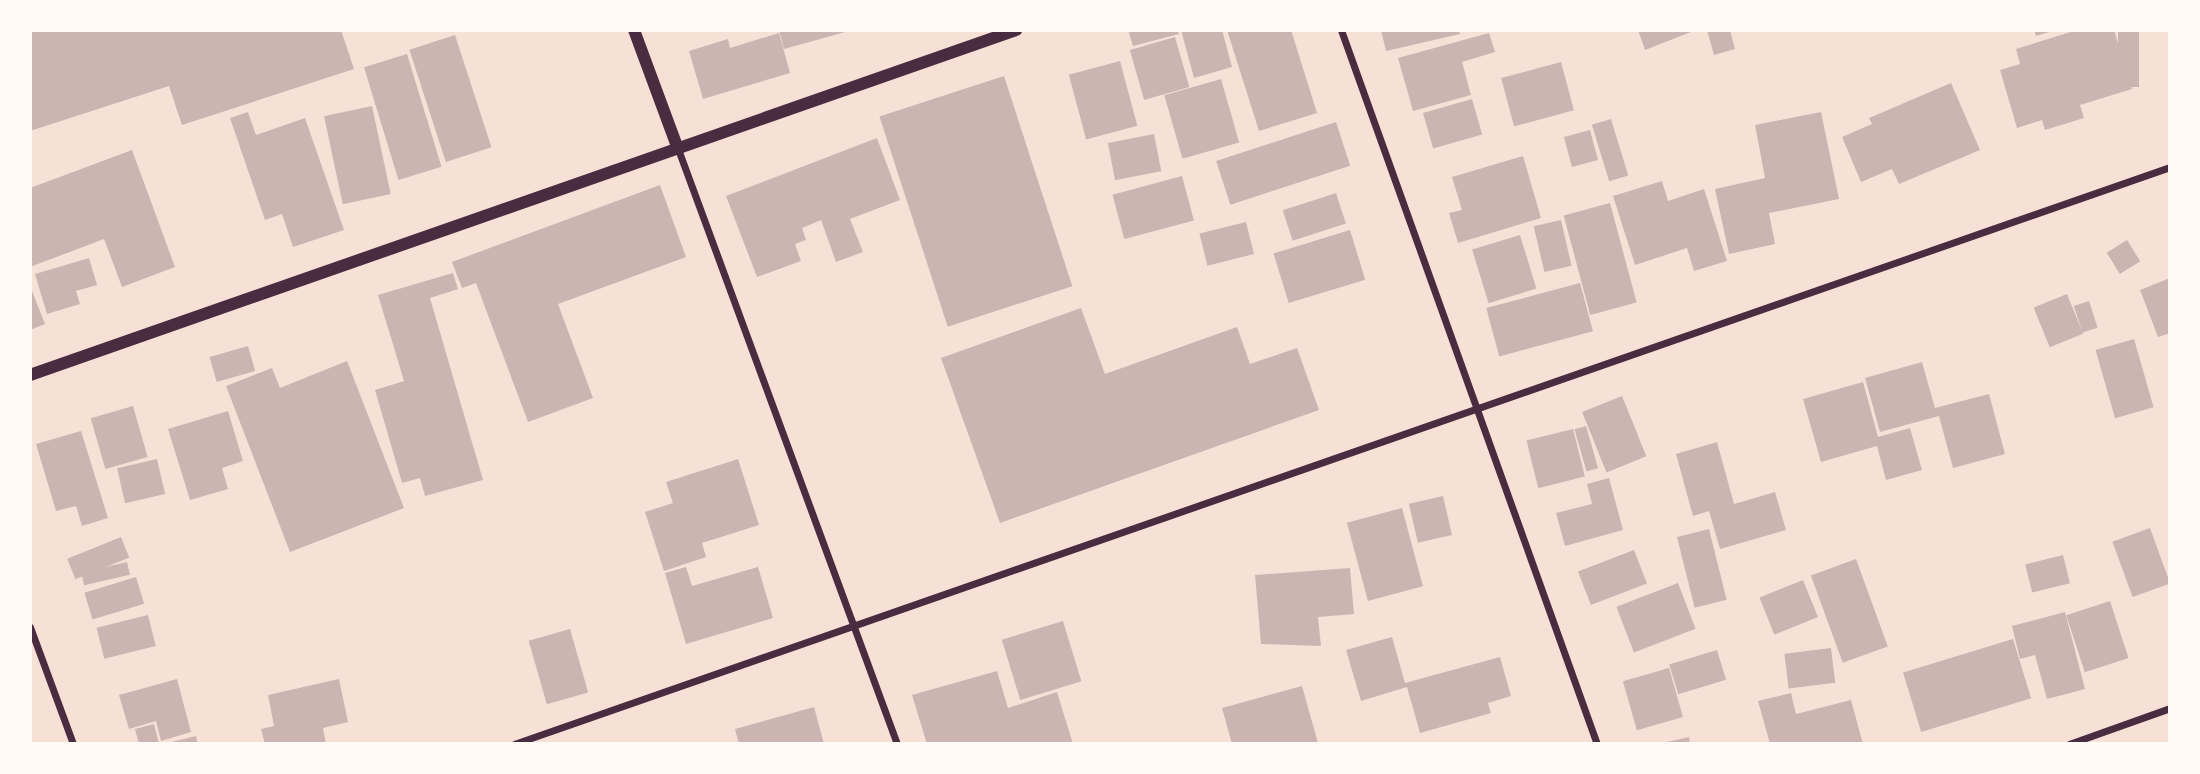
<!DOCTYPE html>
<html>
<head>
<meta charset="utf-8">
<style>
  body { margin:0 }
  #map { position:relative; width:2200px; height:774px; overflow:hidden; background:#f7e1d7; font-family:Merriweather,serif }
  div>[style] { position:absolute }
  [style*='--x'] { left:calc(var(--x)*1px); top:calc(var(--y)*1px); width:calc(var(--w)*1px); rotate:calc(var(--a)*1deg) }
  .building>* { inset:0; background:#ccb4b1; transform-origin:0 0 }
  .minor>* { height:7px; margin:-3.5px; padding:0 3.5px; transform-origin:3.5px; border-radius:3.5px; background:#4a2c40 }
  .tertiary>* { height:12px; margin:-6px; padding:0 6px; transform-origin:6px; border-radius:6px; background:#4a2c40 }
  span { translate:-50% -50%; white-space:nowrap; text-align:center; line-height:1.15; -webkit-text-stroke:7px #fffaf5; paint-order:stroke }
  .frame { position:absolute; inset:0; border:32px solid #fffaf5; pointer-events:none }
</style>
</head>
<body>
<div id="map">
  <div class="building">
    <div style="clip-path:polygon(30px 30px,341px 30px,354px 69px,182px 125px,169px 86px,30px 131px)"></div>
    <div style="clip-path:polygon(779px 30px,849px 30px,849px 31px,784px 49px)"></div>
    <div style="clip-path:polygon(1128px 30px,1177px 30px,1179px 34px,1133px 46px)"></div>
    <div style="clip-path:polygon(1181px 30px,1222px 30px,1232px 67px,1194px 78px)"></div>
    <div style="clip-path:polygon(1227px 30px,1291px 30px,1317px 113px,1259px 131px)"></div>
    <div style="clip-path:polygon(1381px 30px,1459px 30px,1460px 34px,1386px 51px)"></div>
    <div style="clip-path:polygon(1638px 30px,1696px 30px,1645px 50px)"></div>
    <div style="clip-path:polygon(1707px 30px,1730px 30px,1735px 49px,1714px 55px)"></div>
    <div style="clip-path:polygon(2034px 30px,2056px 30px,2036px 36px)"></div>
    <div style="clip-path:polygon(2077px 30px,2114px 30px,2132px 89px,2080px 105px,2084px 118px,2045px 130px,2042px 120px,2017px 128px,2000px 70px,2020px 64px,2016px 49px)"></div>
    <div style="left:2118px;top:30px;width:21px;height:57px"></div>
    <div style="clip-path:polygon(779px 33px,790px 73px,703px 99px,689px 51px,728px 39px,730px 48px)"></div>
    <div style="clip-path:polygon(1489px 33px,1495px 52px,1462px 62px,1471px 95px,1413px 111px,1398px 58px)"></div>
    <div style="left:455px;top:35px;width:118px;height:48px;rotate:72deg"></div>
    <div style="left:1175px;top:37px;width:52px;height:47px;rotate:74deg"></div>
    <div style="left:407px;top:54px;width:118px;height:45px;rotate:73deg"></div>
    <div style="left:1120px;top:61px;width:67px;height:53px;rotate:75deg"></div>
    <div style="left:1561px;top:62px;width:50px;height:62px;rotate:75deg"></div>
    <div style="left:1004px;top:76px;width:221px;height:131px;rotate:72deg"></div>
    <div style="left:1221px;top:79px;width:66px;height:59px;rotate:74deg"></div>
    <div style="clip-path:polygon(1951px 83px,1980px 150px,1899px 184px,1892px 169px,1861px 182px,1842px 137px,1872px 124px,1869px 118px)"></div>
    <div style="left:1472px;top:99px;width:37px;height:51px;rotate:74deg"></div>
    <div style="left:372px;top:106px;width:90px;height:49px;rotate:78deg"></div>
    <div style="clip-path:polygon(248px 112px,256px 135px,305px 118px,344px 230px,293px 247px,282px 214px,265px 220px,230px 118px)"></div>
    <div style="clip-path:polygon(1821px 112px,1839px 199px,1769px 213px,1775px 244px,1729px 254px,1715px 189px,1765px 178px,1755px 125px)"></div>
    <div style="left:1611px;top:119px;width:59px;height:20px;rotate:73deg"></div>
    <div style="left:1336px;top:122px;width:46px;height:126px;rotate:72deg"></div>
    <div style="left:1590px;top:130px;width:31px;height:27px;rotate:75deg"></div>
    <div style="left:1154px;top:134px;width:38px;height:47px;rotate:79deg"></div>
    <div style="clip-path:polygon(877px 138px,900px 200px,850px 219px,863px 252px,836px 262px,821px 220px,802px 228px,806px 240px,795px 244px,801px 261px,757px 277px,726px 196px)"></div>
    <div style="clip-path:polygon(132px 150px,175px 267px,122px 287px,104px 239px,30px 267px,30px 188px)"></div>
    <div style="clip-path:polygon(1523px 156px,1541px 218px,1458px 243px,1449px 213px,1462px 210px,1452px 177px)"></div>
    <div style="left:1182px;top:176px;width:46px;height:72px;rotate:75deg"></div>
    <div style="clip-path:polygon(1662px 181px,1668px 201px,1704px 189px,1727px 261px,1694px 271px,1687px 248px,1635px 265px,1613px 196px)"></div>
    <div style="clip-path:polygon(660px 185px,686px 257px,558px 304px,593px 398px,528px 422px,476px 283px,462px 288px,452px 262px)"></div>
    <div style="left:1336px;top:193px;width:32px;height:56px;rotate:72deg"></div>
    <div style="left:1610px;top:203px;width:103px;height:48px;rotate:75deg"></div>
    <div style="left:1561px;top:220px;width:47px;height:28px;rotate:77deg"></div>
    <div style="left:1246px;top:222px;width:33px;height:48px;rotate:76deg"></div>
    <div style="left:1350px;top:230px;width:52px;height:80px;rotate:73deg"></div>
    <div style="left:1520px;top:235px;width:56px;height:50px;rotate:73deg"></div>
    <div style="left:2127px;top:240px;width:25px;height:24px;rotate:58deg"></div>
    <div style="clip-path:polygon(89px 258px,97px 285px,76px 291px,80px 304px,47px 314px,35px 274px)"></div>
    <div style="clip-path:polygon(453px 273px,458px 289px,430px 298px,483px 480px,425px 496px,420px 478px,402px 483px,375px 390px,404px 381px,378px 295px)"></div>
    <div style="clip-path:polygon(2170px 278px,2170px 333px,2158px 337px,2140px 290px)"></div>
    <div style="left:1580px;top:283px;width:50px;height:97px;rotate:75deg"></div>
    <div style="clip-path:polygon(30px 286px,45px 324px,30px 330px)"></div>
    <div style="left:2067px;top:294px;width:43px;height:36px;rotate:68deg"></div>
    <div style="left:2089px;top:301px;width:28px;height:16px;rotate:72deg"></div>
    <div style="clip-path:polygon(1081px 308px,1105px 374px,1237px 327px,1250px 364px,1297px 348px,1319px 410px,1000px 523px,941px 358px)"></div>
    <div style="left:2134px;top:339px;width:71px;height:40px;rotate:74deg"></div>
    <div style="left:248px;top:346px;width:26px;height:40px;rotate:74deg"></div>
    <div style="clip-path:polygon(347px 361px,404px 508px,290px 552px,226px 386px,272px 368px,280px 388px)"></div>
    <div style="clip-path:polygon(1922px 362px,1935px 408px,1989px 394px,2005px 454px,1953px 468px,1939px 416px,1880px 432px,1865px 378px)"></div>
    <div style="clip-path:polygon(1863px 382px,1878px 437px,1910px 428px,1922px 470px,1886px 480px,1877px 446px,1821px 462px,1803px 399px)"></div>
    <div style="left:1622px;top:396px;width:65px;height:43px;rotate:68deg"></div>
    <div style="left:133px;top:406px;width:53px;height:44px;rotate:74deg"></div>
    <div style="clip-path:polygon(228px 411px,243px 461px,222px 468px,228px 489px,190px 500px,168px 429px)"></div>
    <div style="left:1586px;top:426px;width:44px;height:12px;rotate:74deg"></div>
    <div style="left:1573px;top:429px;width:49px;height:48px;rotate:76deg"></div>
    <div style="clip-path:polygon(81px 431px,108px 518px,82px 526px,76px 506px,56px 511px,36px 444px)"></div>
    <div style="clip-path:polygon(1717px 442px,1734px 504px,1775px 492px,1786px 530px,1720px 549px,1709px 511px,1693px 516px,1676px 454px)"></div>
    <div style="left:157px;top:459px;width:36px;height:41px;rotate:77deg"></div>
    <div style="clip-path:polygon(738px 459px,759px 525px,702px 543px,706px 557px,664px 571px,645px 512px,673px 503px,666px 482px)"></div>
    <div style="clip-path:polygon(1609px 478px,1623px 530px,1565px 546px,1556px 513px,1592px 504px,1587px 484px)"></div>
    <div style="left:1443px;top:496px;width:40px;height:35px;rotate:77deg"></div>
    <div style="left:1402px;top:508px;width:81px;height:57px;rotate:75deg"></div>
    <div style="left:2150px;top:528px;width:59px;height:40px;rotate:70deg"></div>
    <div style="left:1709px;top:529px;width:73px;height:33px;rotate:76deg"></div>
    <div style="left:121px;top:537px;width:22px;height:58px;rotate:68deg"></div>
    <div style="left:1634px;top:550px;width:36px;height:60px;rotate:69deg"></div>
    <div style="left:2063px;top:555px;width:29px;height:39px;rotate:76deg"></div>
    <div style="left:1856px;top:559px;width:93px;height:48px;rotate:70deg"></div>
    <div style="left:127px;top:562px;width:13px;height:47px;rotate:77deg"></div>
    <div style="clip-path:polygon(686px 567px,692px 586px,758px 567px,773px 618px,686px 644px,665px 573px)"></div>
    <div style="clip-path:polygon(1350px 568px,1354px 614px,1318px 617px,1321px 646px,1261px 644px,1255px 575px)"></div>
    <div style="left:136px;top:577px;width:28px;height:54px;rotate:73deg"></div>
    <div style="left:1803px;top:580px;width:40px;height:47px;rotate:68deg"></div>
    <div style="left:1678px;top:583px;width:49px;height:66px;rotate:69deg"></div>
    <div style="left:2110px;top:601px;width:60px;height:46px;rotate:72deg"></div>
    <div style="clip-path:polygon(2065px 612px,2085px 689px,2047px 699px,2035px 655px,2020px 659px,2012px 626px)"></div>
    <div style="left:148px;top:615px;width:32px;height:53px;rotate:76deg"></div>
    <div style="left:1063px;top:621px;width:63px;height:64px;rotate:73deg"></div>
    <div style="left:570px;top:629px;width:66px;height:43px;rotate:74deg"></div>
    <div style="clip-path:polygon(1392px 637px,1405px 683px,1500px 657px,1511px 696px,1488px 703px,1491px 713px,1420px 733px,1407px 687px,1361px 701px,1346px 650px)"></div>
    <div style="left:2013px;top:639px;width:62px;height:115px;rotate:73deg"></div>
    <div style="left:1831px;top:648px;width:35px;height:47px;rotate:83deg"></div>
    <div style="left:1717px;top:650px;width:31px;height:50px;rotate:73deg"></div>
    <div style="left:1669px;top:668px;width:51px;height:48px;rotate:74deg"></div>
    <div style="clip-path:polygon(997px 671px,1008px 708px,1057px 692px,1073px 744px,927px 744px,912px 695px)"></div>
    <div style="clip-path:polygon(177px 679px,191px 732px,161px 741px,156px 721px,129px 729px,119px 695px)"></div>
    <div style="clip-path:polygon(339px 679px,348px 722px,323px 728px,326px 744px,265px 744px,261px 729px,274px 726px,268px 695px)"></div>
    <div style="clip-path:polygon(1302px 686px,1318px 743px,1232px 744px,1222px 708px)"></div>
    <div style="clip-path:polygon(1791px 693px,1796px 714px,1851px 700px,1863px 744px,1770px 744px,1758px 701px)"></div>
    <div style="clip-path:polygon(814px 707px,824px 744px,739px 744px,735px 729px)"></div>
    <div style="clip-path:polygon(154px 724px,159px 744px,139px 744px,135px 729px)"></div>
    <div style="clip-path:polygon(196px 736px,198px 744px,167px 744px,167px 743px)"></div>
    <div style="clip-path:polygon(1689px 737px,1690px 744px,1662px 744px,1662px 743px)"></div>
  </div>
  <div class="minor">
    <div style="--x:1341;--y:30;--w:759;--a:70.28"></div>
    <div style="--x:678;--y:149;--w:634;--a:69.79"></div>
    <div style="--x:30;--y:627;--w:125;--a:69.8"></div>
    <div style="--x:514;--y:744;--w:1754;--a:-19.21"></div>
    <div style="--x:2069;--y:744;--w:107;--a:-19.6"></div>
  </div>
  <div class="tertiary">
    <div style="--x:634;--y:30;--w:127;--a:69.7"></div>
    <div style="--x:30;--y:375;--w:1045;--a:-19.28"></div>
  </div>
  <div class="frame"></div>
</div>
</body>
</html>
